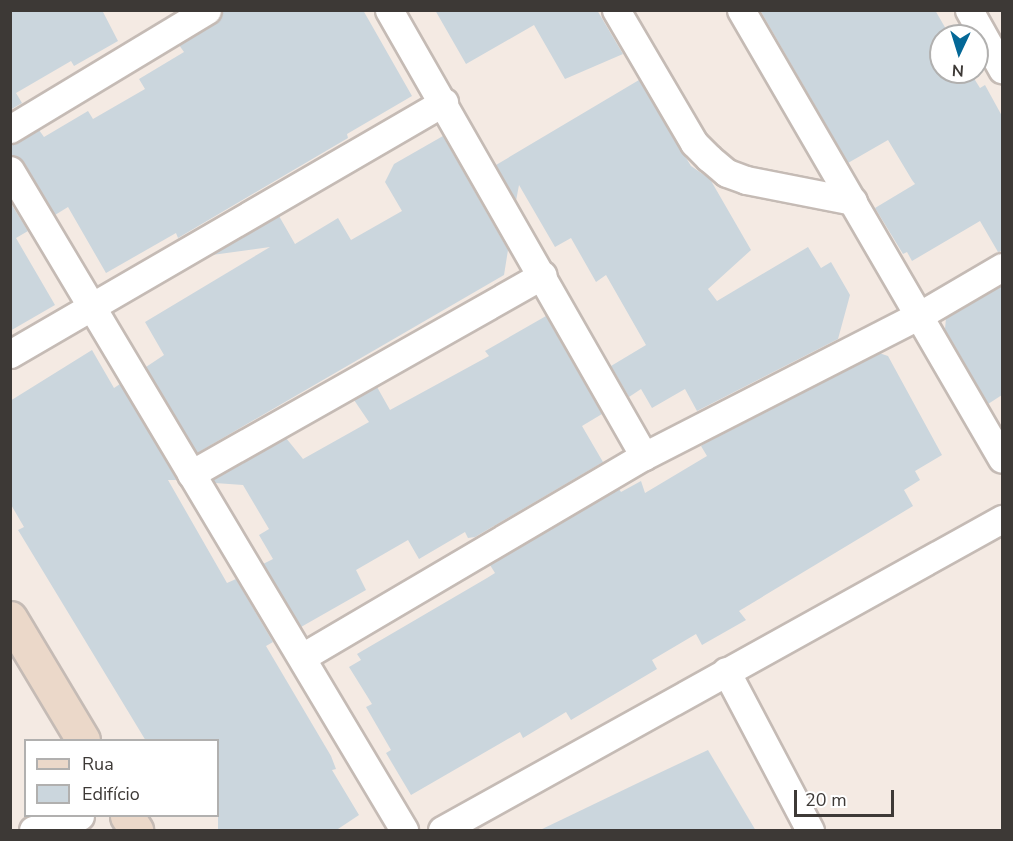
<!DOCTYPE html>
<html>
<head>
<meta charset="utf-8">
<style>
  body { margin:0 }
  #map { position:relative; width:1013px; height:841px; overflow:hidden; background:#f4eae3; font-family:"Nunito Sans",sans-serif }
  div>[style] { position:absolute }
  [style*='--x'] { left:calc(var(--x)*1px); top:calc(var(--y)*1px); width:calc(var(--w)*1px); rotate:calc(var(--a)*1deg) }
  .building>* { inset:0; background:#cbd6dd }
  .roads { filter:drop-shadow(2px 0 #c5bbb5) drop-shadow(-2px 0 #c5bbb5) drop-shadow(0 2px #c5bbb5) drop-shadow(0 -2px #c5bbb5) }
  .street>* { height:27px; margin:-13.5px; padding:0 13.5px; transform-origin:13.5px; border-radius:13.5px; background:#fff }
  .secondary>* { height:33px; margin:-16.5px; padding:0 16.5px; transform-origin:16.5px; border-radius:16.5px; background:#ebd8c9 }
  span { translate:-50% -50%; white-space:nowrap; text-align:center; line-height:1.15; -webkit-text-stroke:4.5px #fff; paint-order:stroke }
  .frame { position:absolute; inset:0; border:12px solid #3d3936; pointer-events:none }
  .legend { position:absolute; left:24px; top:739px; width:195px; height:78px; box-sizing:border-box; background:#fff; border:2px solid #b1b0af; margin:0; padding:8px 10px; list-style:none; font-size:18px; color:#3d3936 }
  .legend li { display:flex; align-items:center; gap:12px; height:30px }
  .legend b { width:30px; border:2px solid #b1b0af }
  .north { position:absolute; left:929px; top:24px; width:60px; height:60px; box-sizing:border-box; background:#fff; border:2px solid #b1b0af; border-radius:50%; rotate:184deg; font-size:16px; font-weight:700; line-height:24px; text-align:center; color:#3d3936 }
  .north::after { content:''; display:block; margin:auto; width:21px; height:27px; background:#046897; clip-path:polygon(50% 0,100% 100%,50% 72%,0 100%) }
  .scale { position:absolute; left:794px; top:790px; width:100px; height:27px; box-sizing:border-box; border:3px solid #3d3936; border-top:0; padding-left:8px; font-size:18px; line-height:21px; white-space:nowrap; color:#3d3936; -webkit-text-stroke:4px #fff; paint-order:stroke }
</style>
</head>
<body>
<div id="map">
  <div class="building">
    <div style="clip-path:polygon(10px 10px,102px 10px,118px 41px,74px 66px,71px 61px,16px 93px,22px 103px,10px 110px)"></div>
    <div style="clip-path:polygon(223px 10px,363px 10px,412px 96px,347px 134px,348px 138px,178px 238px,176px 233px,106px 273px,68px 207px,55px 215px,24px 162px,10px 154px,10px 145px,39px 130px,44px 137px,88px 111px,93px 119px,145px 89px,139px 79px,184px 52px,179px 45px,216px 23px)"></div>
    <div style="clip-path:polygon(435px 10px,597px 10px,623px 54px,565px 79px,534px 25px,466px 64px)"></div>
    <div style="clip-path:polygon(760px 10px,935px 10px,950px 36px,941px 36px,941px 72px,970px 72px,980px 88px,985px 85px,1002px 116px,1002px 251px,998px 252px,980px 221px,912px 261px,907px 252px,903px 254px,875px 208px,915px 184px,912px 180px,888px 140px,848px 163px)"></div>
    <div style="clip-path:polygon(639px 80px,691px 166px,710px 179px,751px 250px,708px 289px,717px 301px,808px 247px,821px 268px,831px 262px,850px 295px,838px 339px,697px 411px,685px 389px,652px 408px,641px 389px,629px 397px,611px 366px,646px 345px,606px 275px,596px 282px,571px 238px,555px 247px,519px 185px,516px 201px,496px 165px)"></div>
    <div style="clip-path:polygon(443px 136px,508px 250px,504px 275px,197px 453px,146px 367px,164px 355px,145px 322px,270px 247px,212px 255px,279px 216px,295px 244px,338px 218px,351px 240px,402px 211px,385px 182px,394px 164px)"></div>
    <div style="clip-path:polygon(10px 202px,28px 231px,16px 238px,55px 305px,10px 331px)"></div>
    <div style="clip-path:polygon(1002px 285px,1002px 395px,988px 404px,945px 329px,946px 318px)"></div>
    <div style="clip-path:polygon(546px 316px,602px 414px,582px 426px,603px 462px,475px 537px,468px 538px,465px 532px,419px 559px,408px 540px,356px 570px,366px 590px,301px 627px,263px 564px,273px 559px,259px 535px,269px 529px,243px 485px,215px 483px,213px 480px,286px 438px,303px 459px,369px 422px,354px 400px,377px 387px,390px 410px,489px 356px,485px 351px)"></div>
    <div style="clip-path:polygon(92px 350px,114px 388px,120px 384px,177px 480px,168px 480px,227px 583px,236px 579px,273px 642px,266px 646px,331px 756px,336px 769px,332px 770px,359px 815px,335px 831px,218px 831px,218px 741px,146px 741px,18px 530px,24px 527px,10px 503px,10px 401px)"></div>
    <div style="clip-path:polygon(879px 353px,888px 356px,942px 455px,915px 471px,920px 480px,904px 490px,913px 506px,739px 611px,746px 620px,702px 645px,696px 634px,652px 660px,657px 669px,571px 720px,566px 712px,523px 738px,520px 732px,411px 795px,386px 753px,391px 750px,366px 707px,372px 704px,349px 667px,361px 660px,357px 654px,487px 578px,495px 573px,490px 565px,619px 489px,621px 492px,641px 481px,645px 493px,707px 456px,701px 446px,713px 438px)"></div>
    <div style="clip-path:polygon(708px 750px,756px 831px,538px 831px,640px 782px)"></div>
  </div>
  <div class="roads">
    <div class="street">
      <div style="--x:389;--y:10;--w:514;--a:60.24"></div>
      <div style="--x:616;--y:10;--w:154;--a:59.6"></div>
      <div style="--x:694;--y:143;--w:21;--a:45"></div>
      <div style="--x:709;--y:158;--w:23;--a:40"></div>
      <div style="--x:727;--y:173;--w:20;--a:20"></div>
      <div style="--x:746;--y:180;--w:109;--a:11.1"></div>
      <div style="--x:741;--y:10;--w:519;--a:59.83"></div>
      <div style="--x:969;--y:10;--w:68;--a:60.8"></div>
      <div style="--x:10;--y:129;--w:230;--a:-31.1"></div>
      <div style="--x:10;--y:170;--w:769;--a:59.16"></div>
      <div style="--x:10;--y:354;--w:502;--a:-30.14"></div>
      <div style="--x:191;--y:474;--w:404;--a:-29.5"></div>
      <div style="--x:304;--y:656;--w:394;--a:-30.5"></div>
      <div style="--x:644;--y:456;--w:310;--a:-27.1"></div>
      <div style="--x:920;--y:315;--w:95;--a:-30.3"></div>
      <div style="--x:726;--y:671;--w:180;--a:62.2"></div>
      <div style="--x:33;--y:830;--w:49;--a:-16.6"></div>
      <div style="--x:442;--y:830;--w:641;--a:-29.05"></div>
    </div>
    <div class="secondary">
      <div style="--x:10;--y:618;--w:142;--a:59.1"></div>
      <div style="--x:127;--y:816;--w:17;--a:57"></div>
    </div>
  </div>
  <div class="frame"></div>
  <ul class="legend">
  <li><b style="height:8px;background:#ebd8c9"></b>Rua</li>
  <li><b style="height:16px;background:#cbd6dd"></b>Edifício</li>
  </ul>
  <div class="north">N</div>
  <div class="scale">20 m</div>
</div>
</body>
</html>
